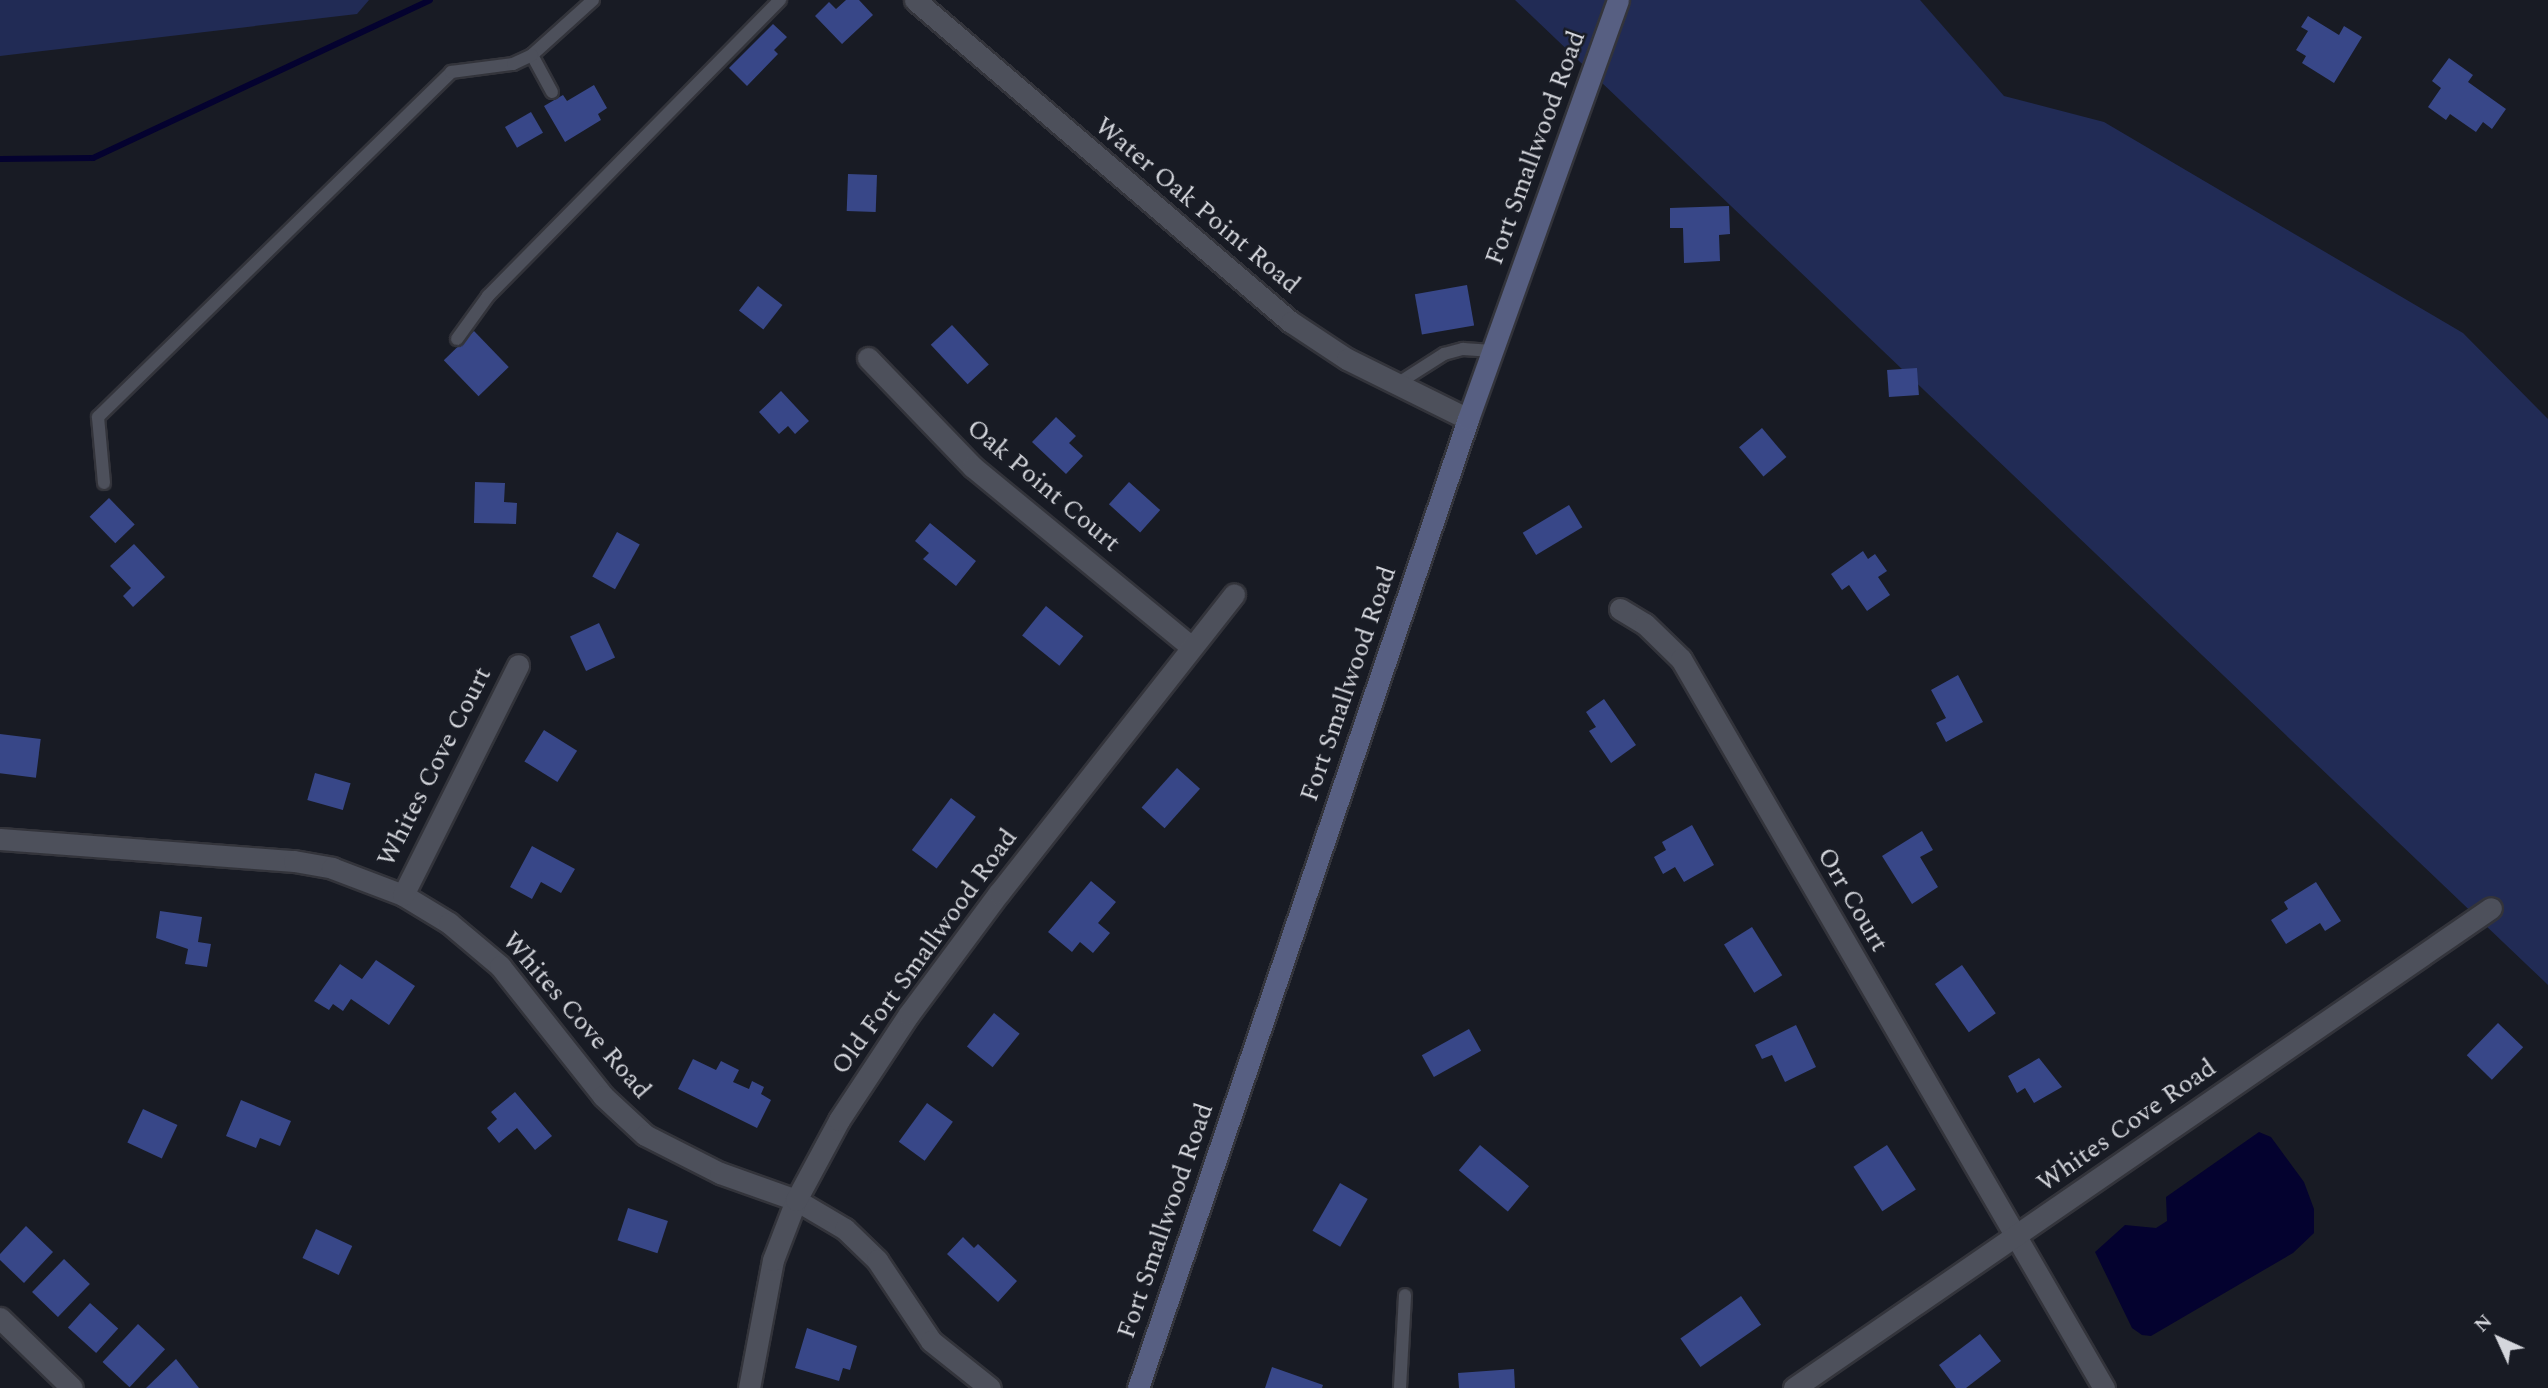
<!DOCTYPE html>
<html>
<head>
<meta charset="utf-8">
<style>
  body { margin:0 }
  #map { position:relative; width:2548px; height:1388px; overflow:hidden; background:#181b24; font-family:Spectral,serif }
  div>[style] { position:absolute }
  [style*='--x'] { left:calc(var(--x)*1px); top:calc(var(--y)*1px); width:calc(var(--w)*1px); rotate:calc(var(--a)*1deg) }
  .green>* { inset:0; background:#212b55 }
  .water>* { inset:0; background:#04022f }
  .stream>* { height:6px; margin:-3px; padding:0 3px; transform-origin:3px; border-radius:3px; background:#04022f }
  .building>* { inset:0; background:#384788; transform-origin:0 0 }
  .roads { filter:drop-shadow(2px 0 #33343b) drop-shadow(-2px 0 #33343b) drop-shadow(0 2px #33343b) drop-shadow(0 -2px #33343b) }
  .service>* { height:12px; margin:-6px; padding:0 6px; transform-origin:6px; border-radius:6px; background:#4d505b }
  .minor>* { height:21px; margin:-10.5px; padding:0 10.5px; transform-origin:10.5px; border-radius:10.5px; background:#4d505b }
  .secondary>* { height:21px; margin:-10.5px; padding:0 10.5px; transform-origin:10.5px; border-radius:10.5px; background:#575f82 }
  span { translate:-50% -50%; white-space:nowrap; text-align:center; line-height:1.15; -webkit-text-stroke:5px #181b24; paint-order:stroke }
  .street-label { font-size:26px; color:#d4d6dc }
  .north { position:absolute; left:2464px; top:1304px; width:70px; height:70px; -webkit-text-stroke:5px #181b24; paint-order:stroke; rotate:315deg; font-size:19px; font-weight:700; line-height:28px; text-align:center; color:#d4d6dc }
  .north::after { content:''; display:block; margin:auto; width:24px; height:32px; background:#d4d6dc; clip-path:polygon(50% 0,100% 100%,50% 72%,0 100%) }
</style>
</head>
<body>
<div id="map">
  <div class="green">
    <div style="clip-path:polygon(0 0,369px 0,357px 14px,0 56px)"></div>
    <div style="clip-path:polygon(1515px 0,1920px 0,2004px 96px,2104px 122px,2463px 333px,2548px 419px,2548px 985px)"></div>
  </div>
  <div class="water">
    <div style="clip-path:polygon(2259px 1132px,2271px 1137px,2304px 1182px,2314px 1209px,2314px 1233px,2293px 1253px,2151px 1336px,2142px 1335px,2132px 1328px,2095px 1252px,2125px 1225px,2156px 1228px,2167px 1221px,2166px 1197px)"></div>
  </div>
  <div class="stream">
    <div style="--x:0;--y:159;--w:93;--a:-0.6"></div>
    <div style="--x:93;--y:158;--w:372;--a:-25.1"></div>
  </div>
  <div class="building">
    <div style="clip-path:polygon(846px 0,859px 0,873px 15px,842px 44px,815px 16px,829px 2px,836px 9px)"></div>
    <div style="clip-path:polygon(2308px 16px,2339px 35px,2344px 26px,2362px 37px,2334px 83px,2302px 63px,2306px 56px,2296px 50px,2308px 31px,2301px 27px)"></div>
    <div style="clip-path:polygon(773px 24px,787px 37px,774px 50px,778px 54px,747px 86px,729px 68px)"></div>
    <div style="clip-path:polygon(2449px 58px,2473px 75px,2468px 82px,2506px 109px,2492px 129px,2483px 122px,2476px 132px,2450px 114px,2446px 120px,2428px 107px,2441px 88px,2432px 81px)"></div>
    <div style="clip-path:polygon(594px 85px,607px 108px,598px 114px,601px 120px,565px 142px,544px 106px,563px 95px,567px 101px)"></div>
    <div style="left:531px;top:112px;width:24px;height:30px;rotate:60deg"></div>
    <div style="left:848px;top:174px;width:29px;height:37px;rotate:2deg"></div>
    <div style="clip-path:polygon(1729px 206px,1730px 234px,1719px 235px,1720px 261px,1684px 263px,1683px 228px,1670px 228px,1670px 208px)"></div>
    <div style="left:1467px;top:285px;width:41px;height:53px;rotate:80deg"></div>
    <div style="left:758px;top:286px;width:31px;height:31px;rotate:38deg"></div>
    <div style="left:952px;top:325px;width:54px;height:29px;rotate:47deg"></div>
    <div style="left:474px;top:331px;width:50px;height:42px;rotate:46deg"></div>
    <div style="left:1917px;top:368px;width:27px;height:30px;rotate:86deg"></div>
    <div style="clip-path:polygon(781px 391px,809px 421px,795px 434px,788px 426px,779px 434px,759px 412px)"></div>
    <div style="clip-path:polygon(1056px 417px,1076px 436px,1069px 443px,1083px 456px,1066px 474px,1032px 442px)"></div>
    <div style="left:1762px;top:428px;width:38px;height:30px;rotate:50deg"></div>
    <div style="clip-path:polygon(475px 482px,505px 483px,504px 502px,517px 503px,516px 524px,474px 523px)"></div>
    <div style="left:1129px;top:482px;width:42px;height:30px;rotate:42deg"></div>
    <div style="left:109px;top:498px;width:37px;height:27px;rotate:46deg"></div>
    <div style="left:1569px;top:505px;width:26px;height:54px;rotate:59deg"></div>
    <div style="clip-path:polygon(930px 523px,976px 561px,956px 586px,923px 559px,929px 553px,915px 541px)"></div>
    <div style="left:617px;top:532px;width:26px;height:51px;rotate:29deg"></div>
    <div style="clip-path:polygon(134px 544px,165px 577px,133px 607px,123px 596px,131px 588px,110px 566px)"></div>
    <div style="clip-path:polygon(1863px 551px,1868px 559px,1875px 554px,1887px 571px,1878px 577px,1890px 595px,1867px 611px,1849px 585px,1842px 590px,1831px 574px)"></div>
    <div style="left:1046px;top:606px;width:48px;height:38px;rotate:39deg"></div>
    <div style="left:599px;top:623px;width:38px;height:32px;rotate:65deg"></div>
    <div style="clip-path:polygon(1958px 675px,1983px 722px,1946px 742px,1936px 723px,1946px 718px,1931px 690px)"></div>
    <div style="clip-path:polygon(1604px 699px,1636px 745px,1611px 763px,1589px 731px,1596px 727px,1586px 712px)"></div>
    <div style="left:544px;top:730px;width:39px;height:37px;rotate:32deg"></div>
    <div style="left:0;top:734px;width:41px;height:39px;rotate:7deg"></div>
    <div style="left:1177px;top:768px;width:31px;height:53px;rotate:42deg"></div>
    <div style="left:315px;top:773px;width:37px;height:28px;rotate:16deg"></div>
    <div style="left:951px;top:798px;width:31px;height:65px;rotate:37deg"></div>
    <div style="clip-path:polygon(1692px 825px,1714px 865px,1684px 882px,1675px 867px,1663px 874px,1654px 857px,1666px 850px,1662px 842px)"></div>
    <div style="clip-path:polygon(1922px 831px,1933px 850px,1920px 857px,1938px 887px,1912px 904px,1882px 856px)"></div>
    <div style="clip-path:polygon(532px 846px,575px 869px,561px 893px,541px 882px,532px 899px,510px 887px)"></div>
    <div style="clip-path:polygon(1091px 881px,1116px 902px,1098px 923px,1110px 933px,1093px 953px,1080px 942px,1072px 952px,1048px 932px)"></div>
    <div style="clip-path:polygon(2316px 882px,2341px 921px,2325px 931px,2320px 923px,2286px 944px,2271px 920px,2288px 909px,2284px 902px)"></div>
    <div style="clip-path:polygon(160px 911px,202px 917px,198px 942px,211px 944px,207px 967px,185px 964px,188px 949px,156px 938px)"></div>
    <div style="left:1752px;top:927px;width:57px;height:33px;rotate:58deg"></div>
    <div style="clip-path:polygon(376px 960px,415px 986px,389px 1025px,351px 999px,343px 1011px,333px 1004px,329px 1010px,314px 1001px,340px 964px,362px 979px)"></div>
    <div style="left:1962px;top:965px;width:59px;height:33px;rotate:55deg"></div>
    <div style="left:994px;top:1013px;width:33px;height:43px;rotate:39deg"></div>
    <div style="left:2498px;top:1023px;width:35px;height:45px;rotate:44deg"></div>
    <div style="clip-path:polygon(1796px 1025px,1816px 1067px,1785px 1082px,1772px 1055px,1762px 1059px,1755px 1045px)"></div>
    <div style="left:1469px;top:1029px;width:25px;height:54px;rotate:61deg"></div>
    <div style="clip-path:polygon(2039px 1058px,2062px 1087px,2034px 1103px,2025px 1088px,2017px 1093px,2008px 1076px)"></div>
    <div style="clip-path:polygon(693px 1059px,716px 1070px,721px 1061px,739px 1070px,733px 1082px,749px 1089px,752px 1081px,764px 1087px,761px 1094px,771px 1100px,757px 1128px,678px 1089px)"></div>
    <div style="clip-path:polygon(515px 1092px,552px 1136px,535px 1150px,517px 1128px,499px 1143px,487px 1128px,497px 1119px,491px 1112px)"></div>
    <div style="clip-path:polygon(241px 1100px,291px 1121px,280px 1146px,260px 1138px,256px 1148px,226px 1136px)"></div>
    <div style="left:927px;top:1103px;width:32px;height:48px;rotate:36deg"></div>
    <div style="left:143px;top:1109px;width:38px;height:37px;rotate:25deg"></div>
    <div style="left:1480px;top:1145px;width:64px;height:33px;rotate:40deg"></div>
    <div style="left:1887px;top:1145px;width:53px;height:40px;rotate:57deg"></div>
    <div style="left:1340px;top:1183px;width:32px;height:55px;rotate:30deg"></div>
    <div style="left:628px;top:1208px;width:42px;height:34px;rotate:18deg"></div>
    <div style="clip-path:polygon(26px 1226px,53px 1252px,24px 1283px,0 1260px,0 1254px)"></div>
    <div style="left:316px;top:1229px;width:40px;height:32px;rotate:25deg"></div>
    <div style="clip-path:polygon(963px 1237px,974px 1248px,978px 1244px,1017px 1281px,998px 1302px,947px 1254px)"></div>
    <div style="left:64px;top:1259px;width:36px;height:46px;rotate:44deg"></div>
    <div style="left:1741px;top:1296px;width:35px;height:74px;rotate:55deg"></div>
    <div style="left:90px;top:1303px;width:38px;height:33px;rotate:42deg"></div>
    <div style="left:138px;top:1324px;width:37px;height:52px;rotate:43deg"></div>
    <div style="clip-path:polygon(807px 1328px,857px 1346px,850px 1370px,843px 1368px,839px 1381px,795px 1368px)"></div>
    <div style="clip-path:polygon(1980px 1334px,2001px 1361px,1966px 1388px,1956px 1388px,1939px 1365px)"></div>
    <div style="clip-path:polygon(176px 1359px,199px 1388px,146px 1388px)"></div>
    <div style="clip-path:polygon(1272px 1367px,1323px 1385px,1322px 1388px,1265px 1388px)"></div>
    <div style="clip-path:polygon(1514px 1369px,1515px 1388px,1459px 1388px,1458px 1373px)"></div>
  </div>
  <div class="roads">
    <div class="service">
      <div style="--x:552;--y:92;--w:42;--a:-118.4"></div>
      <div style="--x:532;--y:55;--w:82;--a:-42"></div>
      <div style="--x:457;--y:339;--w:53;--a:-54.2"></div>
      <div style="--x:488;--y:296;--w:416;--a:-45.4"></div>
      <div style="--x:1397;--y:384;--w:56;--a:-32.6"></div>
      <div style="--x:1444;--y:354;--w:20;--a:-15"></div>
      <div style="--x:1463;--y:349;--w:30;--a:4"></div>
      <div style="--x:104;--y:483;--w:66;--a:-95.2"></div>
      <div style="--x:98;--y:417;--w:494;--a:-44.3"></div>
      <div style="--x:451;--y:72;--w:63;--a:-7.4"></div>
      <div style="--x:513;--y:64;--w:21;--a:-25"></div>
      <div style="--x:1400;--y:1388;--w:93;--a:-86.9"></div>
    </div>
    <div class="minor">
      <div style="--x:915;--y:0;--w:495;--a:40.6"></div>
      <div style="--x:1291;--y:322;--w:67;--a:33.5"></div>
      <div style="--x:1347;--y:359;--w:135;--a:26.4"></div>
      <div style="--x:868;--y:358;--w:151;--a:46.1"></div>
      <div style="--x:973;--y:467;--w:283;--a:39.5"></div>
      <div style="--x:1620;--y:609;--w:29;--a:31"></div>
      <div style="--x:1645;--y:624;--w:50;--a:44.2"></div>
      <div style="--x:1681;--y:659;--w:843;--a:59.88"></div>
      <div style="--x:0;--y:839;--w:295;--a:4.3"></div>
      <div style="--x:294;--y:861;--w:39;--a:10"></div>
      <div style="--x:332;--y:868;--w:76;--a:20.8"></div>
      <div style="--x:403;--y:895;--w:54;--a:31.3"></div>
      <div style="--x:449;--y:923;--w:67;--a:40.1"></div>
      <div style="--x:500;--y:966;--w:166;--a:51.6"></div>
      <div style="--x:603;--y:1096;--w:57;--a:42.9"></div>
      <div style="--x:645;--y:1135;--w:84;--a:26.9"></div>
      <div style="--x:720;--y:1173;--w:81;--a:19.6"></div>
      <div style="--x:796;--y:1200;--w:57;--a:30.6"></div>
      <div style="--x:845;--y:1229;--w:45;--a:44.1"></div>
      <div style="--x:877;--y:1260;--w:97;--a:56.3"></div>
      <div style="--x:931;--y:1341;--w:75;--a:38.5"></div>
      <div style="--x:403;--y:895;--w:257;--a:-63.4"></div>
      <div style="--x:0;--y:1318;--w:100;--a:44.2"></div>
      <div style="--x:749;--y:1388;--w:130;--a:-79.4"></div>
      <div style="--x:773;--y:1260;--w:64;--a:-69"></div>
      <div style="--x:796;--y:1200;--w:91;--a:-61.7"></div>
      <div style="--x:839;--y:1120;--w:127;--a:-56.6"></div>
      <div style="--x:909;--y:1014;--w:151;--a:-53.4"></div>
      <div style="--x:999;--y:893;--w:380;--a:-51.8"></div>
      <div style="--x:1794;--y:1388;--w:846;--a:-34.55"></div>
    </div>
    <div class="secondary">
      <div style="--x:1138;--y:1388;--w:1024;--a:-71.19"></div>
      <div style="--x:1468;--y:419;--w:445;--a:-70.3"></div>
    </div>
  </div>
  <div class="street-label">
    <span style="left:1536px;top:148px;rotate:-70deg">Fort Smallwood Road</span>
    <span style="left:1197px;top:206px;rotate:40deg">Water Oak Point Road</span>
    <span style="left:1043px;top:486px;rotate:40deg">Oak Point Court</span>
    <span style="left:1349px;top:684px;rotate:-71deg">Fort Smallwood Road</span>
    <span style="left:435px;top:767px;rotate:-63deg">Whites Cove Court</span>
    <span style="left:1852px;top:900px;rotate:60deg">Orr Court</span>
    <span style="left:925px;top:952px;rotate:-54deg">Old Fort Smallwood Road</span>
    <span style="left:576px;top:1016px;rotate:49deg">Whites Cove Road</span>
    <span style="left:2127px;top:1126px;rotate:-35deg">Whites Cove Road</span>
    <span style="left:1166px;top:1221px;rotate:-71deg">Fort Smallwood Road</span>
  </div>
  <div class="north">N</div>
</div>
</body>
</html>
